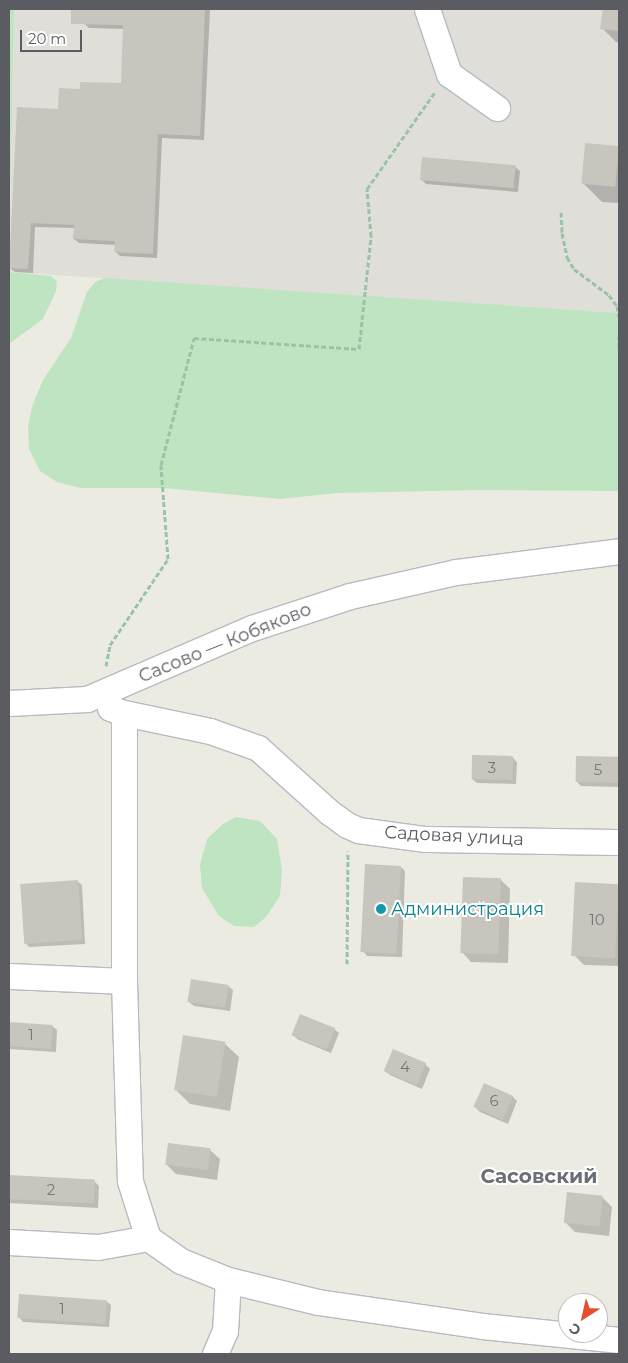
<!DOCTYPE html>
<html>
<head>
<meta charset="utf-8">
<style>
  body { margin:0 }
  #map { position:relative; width:628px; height:1363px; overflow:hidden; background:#ecebe1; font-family:Montserrat,sans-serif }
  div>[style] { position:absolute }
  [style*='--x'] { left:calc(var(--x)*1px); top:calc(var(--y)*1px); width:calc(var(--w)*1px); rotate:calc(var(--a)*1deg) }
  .industrial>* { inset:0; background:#e0ded9 }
  .green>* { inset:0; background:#bee4c1 }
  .shadow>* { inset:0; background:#0003 }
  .building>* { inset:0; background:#c8c5be; transform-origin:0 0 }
  .path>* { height:3px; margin-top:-1.5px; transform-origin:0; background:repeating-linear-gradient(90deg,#97c4a8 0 5px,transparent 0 7.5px) }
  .roads { filter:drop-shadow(1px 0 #b9bac0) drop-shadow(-1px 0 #b9bac0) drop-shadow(0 1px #b9bac0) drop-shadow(0 -1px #b9bac0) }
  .minor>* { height:25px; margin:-12.5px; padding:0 12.5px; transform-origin:12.5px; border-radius:12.5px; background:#fff }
  .dots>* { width:14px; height:14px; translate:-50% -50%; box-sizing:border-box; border:2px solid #fff; border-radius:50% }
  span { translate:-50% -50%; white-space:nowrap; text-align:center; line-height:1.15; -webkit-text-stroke:4px #fff; paint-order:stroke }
  .number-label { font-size:15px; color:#767679 }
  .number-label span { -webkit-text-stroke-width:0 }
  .street-label { font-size:18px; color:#5a5c62 }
  .culture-label { font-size:18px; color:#0d838f }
  .left { translate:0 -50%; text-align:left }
  .quarter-label { font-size:20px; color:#6b6e74; font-weight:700 }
  .frame { position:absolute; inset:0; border:10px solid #5a5c62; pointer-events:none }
  .north { position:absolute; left:558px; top:1293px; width:50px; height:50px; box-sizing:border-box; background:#fff; border:1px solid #bdbec0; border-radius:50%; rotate:215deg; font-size:14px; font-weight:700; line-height:20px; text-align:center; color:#5a5c62 }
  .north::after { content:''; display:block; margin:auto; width:18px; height:22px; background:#e44e2f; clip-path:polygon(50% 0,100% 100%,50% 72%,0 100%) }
  .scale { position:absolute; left:20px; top:30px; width:62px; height:22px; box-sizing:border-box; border:2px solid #5a5c62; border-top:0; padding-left:6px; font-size:15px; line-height:18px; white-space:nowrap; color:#5a5c62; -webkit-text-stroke:4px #fff; paint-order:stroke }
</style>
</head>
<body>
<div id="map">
  <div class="industrial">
    <div style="clip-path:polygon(14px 9px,619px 9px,619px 313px,9px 272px)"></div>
  </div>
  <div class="green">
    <div style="clip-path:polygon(9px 9px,14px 9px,9px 264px)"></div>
    <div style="clip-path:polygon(9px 272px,51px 276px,57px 281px,56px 291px,43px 319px,9px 344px)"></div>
    <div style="clip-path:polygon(105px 278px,619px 313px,619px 491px,481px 490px,337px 493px,280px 499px,164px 488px,81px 488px,57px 482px,40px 471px,29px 449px,28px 425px,33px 404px,43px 380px,71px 338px,87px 292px,95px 282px)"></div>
    <div style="clip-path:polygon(236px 817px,260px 821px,277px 839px,282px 870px,280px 896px,266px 917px,254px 927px,234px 926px,219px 916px,202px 888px,200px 865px,207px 839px,223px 824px)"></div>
  </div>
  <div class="shadow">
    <div style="clip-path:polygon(85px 9px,210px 9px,204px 140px,162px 138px,157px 258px,120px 256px,116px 252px,116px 245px,79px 243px,74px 239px,75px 228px,35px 227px,33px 273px,15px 272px,10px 268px,59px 110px,81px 91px,122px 85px,124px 29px,89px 28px,84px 23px)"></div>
    <div style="clip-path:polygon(604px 9px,619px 9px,619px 43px,616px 42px,602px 28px)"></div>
    <div style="clip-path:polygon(586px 145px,619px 147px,619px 203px,602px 202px,584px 184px)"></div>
    <div style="clip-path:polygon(515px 167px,520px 171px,518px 192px,426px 184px,421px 179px)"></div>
    <div style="clip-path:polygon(513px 758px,517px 762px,516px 784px,477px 783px,472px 779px)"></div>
    <div style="clip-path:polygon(577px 758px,619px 759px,619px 787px,581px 786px,577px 782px)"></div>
    <div style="clip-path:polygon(401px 867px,405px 871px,402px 957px,367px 956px,363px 951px)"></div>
    <div style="clip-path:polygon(500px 879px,510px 889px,508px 963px,471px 962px,462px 952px)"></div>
    <div style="clip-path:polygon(77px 881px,82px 885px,85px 944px,29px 947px,25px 942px)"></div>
    <div style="clip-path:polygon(576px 884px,619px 885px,619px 966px,584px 965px,574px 955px)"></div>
    <div style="clip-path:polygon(228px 986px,233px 990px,230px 1011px,194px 1006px,189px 1002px)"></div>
    <div style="clip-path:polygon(9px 1023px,52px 1026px,57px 1030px,56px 1052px,9px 1049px)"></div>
    <div style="clip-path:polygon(334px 1029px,339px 1033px,331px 1053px,297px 1039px,293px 1034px)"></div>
    <div style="clip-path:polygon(224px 1043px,239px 1057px,230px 1111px,190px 1104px,176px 1090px)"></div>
    <div style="clip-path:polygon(425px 1064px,430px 1069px,422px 1089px,390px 1075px,385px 1071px)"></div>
    <div style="clip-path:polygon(513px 1097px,517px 1101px,508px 1124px,480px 1112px,475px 1107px)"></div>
    <div style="clip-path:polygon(210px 1150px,220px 1159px,217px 1180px,176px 1174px,166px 1164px)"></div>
    <div style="clip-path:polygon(9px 1176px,94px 1181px,99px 1186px,98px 1208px,9px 1203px)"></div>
    <div style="clip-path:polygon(602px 1197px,612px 1207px,609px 1236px,575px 1232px,566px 1223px)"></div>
    <div style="clip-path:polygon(106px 1301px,111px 1305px,109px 1327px,23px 1322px,19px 1317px)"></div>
  </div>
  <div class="building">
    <div style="clip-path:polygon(71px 9px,205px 9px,200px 136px,158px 134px,153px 254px,114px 252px,115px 241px,73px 239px,74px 225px,31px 223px,28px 269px,9px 268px,17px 107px,58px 109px,59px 88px,80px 89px,80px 82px,121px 83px,123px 25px,71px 24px)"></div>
    <div style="clip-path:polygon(603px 9px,619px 9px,619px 31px,600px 29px)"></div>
    <div style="left:585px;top:143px;width:34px;height:41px;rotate:5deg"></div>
    <div style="left:422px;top:157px;width:94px;height:23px;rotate:5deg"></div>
    <div style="left:472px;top:755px;width:41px;height:24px;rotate:1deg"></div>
    <div style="left:576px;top:756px;width:43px;height:26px;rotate:1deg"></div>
    <div style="left:365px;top:864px;width:36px;height:88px;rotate:3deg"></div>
    <div style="left:463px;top:877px;width:38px;height:76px;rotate:2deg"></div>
    <div style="left:78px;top:880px;width:60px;height:58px;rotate:86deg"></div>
    <div style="left:575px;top:882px;width:44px;height:74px;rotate:3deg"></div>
    <div style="left:191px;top:979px;width:38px;height:23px;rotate:9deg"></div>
    <div style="left:300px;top:1014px;width:38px;height:23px;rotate:22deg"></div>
    <div style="left:9px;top:1022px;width:44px;height:24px;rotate:4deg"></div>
    <div style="left:183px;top:1035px;width:43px;height:56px;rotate:9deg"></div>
    <div style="left:393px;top:1049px;width:36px;height:24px;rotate:23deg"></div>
    <div style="left:484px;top:1083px;width:32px;height:26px;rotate:24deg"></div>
    <div style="left:168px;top:1143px;width:43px;height:22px;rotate:7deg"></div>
    <div style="left:9px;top:1175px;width:86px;height:24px;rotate:3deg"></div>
    <div style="left:567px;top:1192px;width:36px;height:31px;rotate:6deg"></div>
    <div style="left:19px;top:1294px;width:88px;height:24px;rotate:4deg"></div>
  </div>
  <div class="path">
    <div style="--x:561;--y:212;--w:21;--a:87"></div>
    <div style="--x:562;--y:233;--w:25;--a:78"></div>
    <div style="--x:567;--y:257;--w:14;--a:60"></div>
    <div style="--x:574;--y:269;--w:44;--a:36.6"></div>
    <div style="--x:609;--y:295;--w:14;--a:54"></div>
    <div style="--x:617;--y:306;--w:11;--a:80"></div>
    <div style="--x:619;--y:335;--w:13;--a:90"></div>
    <div style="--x:106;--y:666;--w:21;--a:-79"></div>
    <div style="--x:110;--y:645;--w:104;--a:-56"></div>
    <div style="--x:168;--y:559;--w:94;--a:-94.3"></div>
    <div style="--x:161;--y:465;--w:131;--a:-75.4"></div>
    <div style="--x:194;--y:338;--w:165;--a:3.8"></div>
    <div style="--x:359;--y:349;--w:114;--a:-83.9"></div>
    <div style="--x:371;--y:236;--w:47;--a:-94.9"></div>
    <div style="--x:367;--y:189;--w:118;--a:-55"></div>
    <div style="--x:347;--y:964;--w:113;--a:-89.5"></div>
  </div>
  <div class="roads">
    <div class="minor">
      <div style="--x:427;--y:9;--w:69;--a:71.3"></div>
      <div style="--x:449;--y:74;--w:59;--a:35.3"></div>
      <div style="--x:9;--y:703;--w:78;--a:-2.9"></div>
      <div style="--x:87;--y:699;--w:180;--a:-23.3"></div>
      <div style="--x:252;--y:628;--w:103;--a:-18.1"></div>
      <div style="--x:350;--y:596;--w:109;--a:-12.8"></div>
      <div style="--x:456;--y:572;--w:164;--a:-7.3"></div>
      <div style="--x:110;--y:708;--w:15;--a:20"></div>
      <div style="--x:124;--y:713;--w:88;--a:11.8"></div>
      <div style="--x:210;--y:731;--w:51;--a:19.5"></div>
      <div style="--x:258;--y:748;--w:96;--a:42"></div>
      <div style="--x:329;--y:812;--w:22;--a:36"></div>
      <div style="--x:347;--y:825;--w:12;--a:24"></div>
      <div style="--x:358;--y:830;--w:68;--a:7.7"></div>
      <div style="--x:425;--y:839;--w:194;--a:0.9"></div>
      <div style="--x:124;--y:713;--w:268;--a:90"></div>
      <div style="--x:124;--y:981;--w:200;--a:88.3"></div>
      <div style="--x:130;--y:1181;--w:60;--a:72.5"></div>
      <div style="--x:148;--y:1238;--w:40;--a:34.9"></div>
      <div style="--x:181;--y:1261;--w:51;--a:22"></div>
      <div style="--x:228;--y:1280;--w:93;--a:13.7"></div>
      <div style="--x:318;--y:1302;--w:166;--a:8.3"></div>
      <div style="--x:482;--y:1326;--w:138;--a:5.8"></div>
      <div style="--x:9;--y:976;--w:115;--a:2.5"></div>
      <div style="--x:9;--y:1242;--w:89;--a:3.2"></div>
      <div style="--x:98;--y:1247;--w:51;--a:-10.2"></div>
      <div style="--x:215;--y:1354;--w:25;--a:-67"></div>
      <div style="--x:225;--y:1331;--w:51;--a:-86.6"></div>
    </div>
  </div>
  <div class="dots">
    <div style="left:381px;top:909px;background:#0f9aa8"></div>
  </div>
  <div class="number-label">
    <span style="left:492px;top:768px">3</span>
    <span style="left:598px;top:770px">5</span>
    <span style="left:597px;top:920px">10</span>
    <span style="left:31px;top:1035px">1</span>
    <span style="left:405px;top:1067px">4</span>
    <span style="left:494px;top:1101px">6</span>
    <span style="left:51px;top:1190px">2</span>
    <span style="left:62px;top:1309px">1</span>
  </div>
  <div class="street-label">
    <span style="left:225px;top:643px;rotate:-22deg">Сасово — Кобяково</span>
    <span style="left:454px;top:836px;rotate:3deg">Садовая улица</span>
  </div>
  <div class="culture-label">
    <span class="left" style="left:391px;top:909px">Администрация</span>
  </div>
  <div class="quarter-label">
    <span style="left:539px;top:1176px">Сасовский</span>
  </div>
  <div class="frame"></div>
  <div class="north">С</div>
  <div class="scale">20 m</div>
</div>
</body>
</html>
